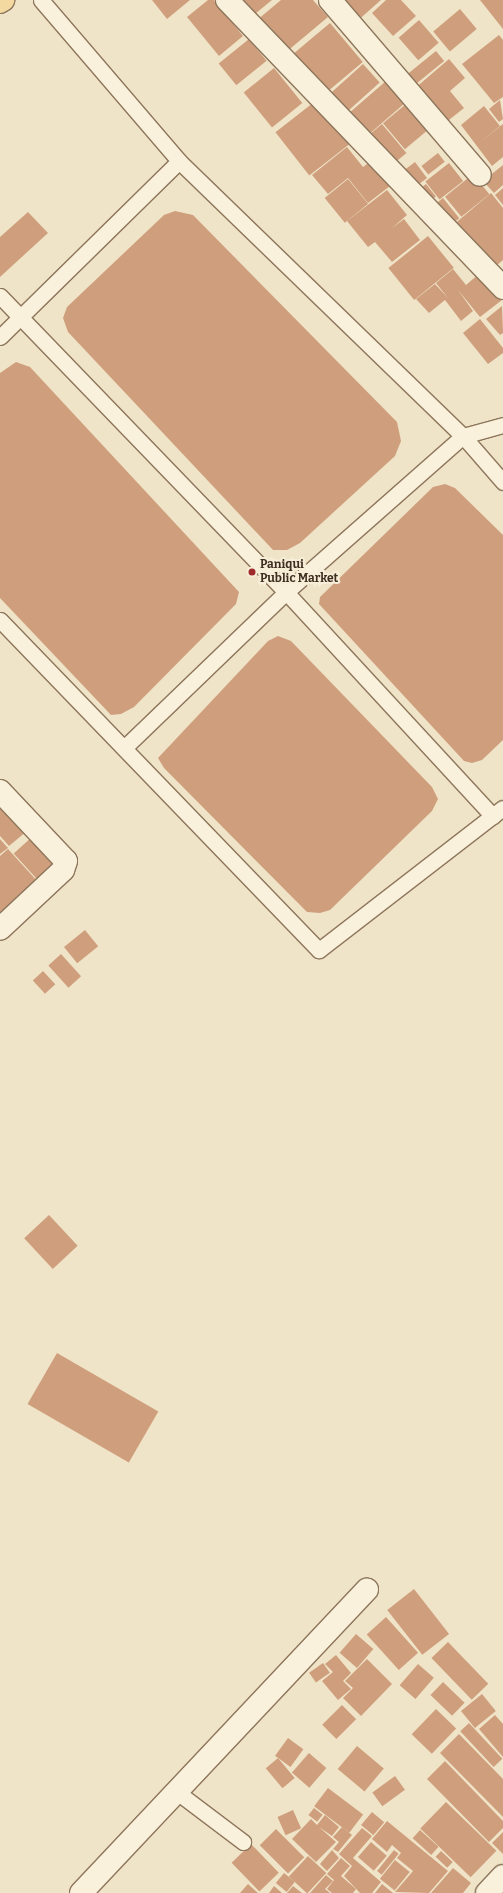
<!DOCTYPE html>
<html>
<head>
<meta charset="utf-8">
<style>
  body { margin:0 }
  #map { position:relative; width:503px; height:1893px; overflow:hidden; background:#f0e4c8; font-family:Bitter,serif }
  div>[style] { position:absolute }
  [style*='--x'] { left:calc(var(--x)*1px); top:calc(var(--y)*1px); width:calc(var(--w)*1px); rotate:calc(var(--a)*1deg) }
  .building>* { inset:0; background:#cf9f7d; transform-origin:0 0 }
  .roads { filter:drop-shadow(1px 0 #8d765c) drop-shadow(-1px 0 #8d765c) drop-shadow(0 1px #8d765c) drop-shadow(0 -1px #8d765c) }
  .service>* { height:15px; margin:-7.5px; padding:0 7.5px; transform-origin:7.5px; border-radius:7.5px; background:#faf1dc }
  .minor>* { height:22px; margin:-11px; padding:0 11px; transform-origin:11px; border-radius:11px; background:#faf1dc }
  .primary>* { height:22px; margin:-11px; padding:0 11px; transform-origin:11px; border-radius:11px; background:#f3d9a0 }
  .dots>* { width:11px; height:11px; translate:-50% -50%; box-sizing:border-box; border:2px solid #f7eed8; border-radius:50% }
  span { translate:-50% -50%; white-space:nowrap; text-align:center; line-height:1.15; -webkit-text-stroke:4px #f7eed8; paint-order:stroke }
  .poi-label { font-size:12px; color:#3d2e20; font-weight:700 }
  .left { translate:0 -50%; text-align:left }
</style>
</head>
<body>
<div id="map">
  <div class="building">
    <div style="clip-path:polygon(152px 0,190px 0,167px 19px)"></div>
    <div style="clip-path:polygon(208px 0,214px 0,243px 36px,219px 56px,187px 17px)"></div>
    <div style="clip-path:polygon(235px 0,272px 0,250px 18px)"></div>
    <div style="clip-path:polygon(281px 0,313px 0,328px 17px,285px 53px,257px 20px)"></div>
    <div style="clip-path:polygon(335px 0,381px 0,355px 23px)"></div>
    <div style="clip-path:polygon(386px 0,401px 0,416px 16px,393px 36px,372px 13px)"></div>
    <div style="clip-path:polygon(480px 0,503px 0,503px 29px)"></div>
    <div style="left:460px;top:9px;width:26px;height:35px;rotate:50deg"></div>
    <div style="left:419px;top:20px;width:30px;height:27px;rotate:49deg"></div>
    <div style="left:330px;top:23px;width:51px;height:47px;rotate:50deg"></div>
    <div style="clip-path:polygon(499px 35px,503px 40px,503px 97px,494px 103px,462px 64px)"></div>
    <div style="left:249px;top:39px;width:28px;height:39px;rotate:51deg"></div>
    <div style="left:436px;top:51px;width:13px;height:43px;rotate:51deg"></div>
    <div style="clip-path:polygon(449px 59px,465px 78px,450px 91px,464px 108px,444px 124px,414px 89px)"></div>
    <div style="left:363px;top:64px;width:25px;height:43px;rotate:48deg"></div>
    <div style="left:274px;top:68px;width:45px;height:39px;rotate:51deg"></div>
    <div style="left:386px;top:81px;width:29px;height:47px;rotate:49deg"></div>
    <div style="left:318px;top:99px;width:55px;height:54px;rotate:52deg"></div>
    <div style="clip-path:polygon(500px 100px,503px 119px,499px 122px,489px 109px)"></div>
    <div style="left:406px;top:104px;width:34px;height:30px;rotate:50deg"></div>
    <div style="clip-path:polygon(484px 106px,500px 126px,478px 144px,503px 124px,503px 157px,492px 166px,461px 125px)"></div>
    <div style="left:382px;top:124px;width:38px;height:14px;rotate:50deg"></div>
    <div style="clip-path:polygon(347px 147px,363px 167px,371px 161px,390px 186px,368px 203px,348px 178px,328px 194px,312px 175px)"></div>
    <div style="left:438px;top:153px;width:11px;height:21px;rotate:52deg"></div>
    <div style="left:415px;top:162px;width:20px;height:17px;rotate:53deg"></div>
    <div style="left:449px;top:163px;width:23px;height:30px;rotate:52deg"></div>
    <div style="clip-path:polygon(503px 165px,503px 185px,494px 193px,483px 181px)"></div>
    <div style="left:473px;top:174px;width:26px;height:36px;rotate:51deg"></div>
    <div style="left:348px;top:179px;width:32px;height:30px;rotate:51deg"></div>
    <div style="left:426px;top:184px;width:16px;height:12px;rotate:52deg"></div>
    <div style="clip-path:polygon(503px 188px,503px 205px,495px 195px)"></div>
    <div style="clip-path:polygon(387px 190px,407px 215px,392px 228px,404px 219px,420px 240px,392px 262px,375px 242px,368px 247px,347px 221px)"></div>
    <div style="clip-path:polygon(491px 193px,503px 208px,503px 260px,489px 272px,452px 226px)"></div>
    <div style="left:443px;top:198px;width:26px;height:16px;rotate:51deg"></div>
    <div style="clip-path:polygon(175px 211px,193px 215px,397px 422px,401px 441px,395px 456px,300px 543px,287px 550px,273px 550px,68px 332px,63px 318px,67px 307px,164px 215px)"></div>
    <div style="clip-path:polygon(28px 212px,48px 233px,0 277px,0 237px)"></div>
    <div style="left:428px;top:236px;width:41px;height:51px;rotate:51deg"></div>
    <div style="clip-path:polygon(453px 269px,466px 285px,480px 273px,502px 300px,480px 317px,458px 290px,473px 311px,461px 321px,445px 300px,429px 313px,416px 299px,435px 284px,448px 298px,436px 283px)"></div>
    <div style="clip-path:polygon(502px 306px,503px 333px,500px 335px,486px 319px)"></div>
    <div style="clip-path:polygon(480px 319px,503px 348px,503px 353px,488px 364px,463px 333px)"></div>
    <div style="clip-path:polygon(16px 362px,30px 367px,239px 592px,236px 604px,134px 707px,121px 714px,111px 715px,0 598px,0 373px)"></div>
    <div style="clip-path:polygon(445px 484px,455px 488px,503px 535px,503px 740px,482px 760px,472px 763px,464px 761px,319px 604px,320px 597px,433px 487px)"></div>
    <div style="clip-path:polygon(278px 636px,291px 641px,432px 787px,438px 799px,432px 811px,330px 910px,320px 913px,307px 912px,164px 768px,158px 758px,268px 641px)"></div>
    <div style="clip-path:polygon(0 801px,27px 831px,9px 846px,0 836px)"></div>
    <div style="left:33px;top:836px;width:40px;height:26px;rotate:48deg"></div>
    <div style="clip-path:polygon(0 839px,8px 848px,0 854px)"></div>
    <div style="clip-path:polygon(8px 849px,39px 883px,0 918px,0 856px)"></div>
    <div style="left:85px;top:930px;width:21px;height:27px;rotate:51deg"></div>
    <div style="left:61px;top:954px;width:30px;height:17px;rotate:48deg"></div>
    <div style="left:43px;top:971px;width:18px;height:14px;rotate:47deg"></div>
    <div style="left:49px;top:1215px;width:42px;height:34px;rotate:47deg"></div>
    <div style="left:57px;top:1353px;width:117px;height:59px;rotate:30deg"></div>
    <div style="left:414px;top:1589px;width:57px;height:34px;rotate:52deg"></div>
    <div style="left:386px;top:1617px;width:48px;height:26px;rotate:48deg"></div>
    <div style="left:356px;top:1634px;width:23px;height:25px;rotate:41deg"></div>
    <div style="left:448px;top:1642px;width:58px;height:23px;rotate:46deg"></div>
    <div style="clip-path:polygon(336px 1655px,351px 1673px,343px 1681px,351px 1689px,338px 1700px,322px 1681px,333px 1672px,325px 1664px)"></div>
    <div style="clip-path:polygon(367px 1659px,392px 1684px,361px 1716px,343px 1698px,353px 1688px,345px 1681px)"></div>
    <div style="left:323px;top:1663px;width:12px;height:17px;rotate:55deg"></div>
    <div style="left:418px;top:1664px;width:21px;height:28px;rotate:41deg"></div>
    <div style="left:443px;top:1682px;width:30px;height:18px;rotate:44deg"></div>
    <div style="left:482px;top:1694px;width:22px;height:27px;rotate:51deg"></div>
    <div style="left:342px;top:1705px;width:20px;height:28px;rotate:45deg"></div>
    <div style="left:436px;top:1709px;width:28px;height:35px;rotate:44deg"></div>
    <div style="clip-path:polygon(495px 1715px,503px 1724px,503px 1757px,479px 1729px)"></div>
    <div style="left:469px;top:1723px;width:49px;height:12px;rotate:47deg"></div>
    <div style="clip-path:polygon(459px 1734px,503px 1779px,503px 1817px,440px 1753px)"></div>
    <div style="left:288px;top:1738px;width:19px;height:22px;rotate:36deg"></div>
    <div style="left:357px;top:1746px;width:35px;height:30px;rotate:40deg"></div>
    <div style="left:309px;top:1753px;width:23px;height:26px;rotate:41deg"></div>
    <div style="left:278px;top:1758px;width:26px;height:16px;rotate:50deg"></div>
    <div style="clip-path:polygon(445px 1761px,503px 1821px,503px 1828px,489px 1842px,427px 1779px)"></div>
    <div style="left:395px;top:1776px;width:17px;height:28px;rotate:54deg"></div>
    <div style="left:328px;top:1788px;width:44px;height:23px;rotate:37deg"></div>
    <div style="left:446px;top:1802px;width:70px;height:37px;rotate:44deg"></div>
    <div style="left:314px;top:1808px;width:11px;height:9px;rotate:38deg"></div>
    <div style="left:293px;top:1810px;width:20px;height:17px;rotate:66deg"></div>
    <div style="left:372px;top:1812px;width:16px;height:17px;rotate:40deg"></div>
    <div style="clip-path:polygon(325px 1815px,339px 1827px,332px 1836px,319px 1827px,336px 1842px,316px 1862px,292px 1839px,311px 1819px,317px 1825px)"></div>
    <div style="clip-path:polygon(387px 1821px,448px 1871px,429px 1893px,395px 1892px,413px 1871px,397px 1858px,401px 1853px,392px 1845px,387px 1852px,372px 1839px)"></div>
    <div style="clip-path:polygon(342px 1827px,352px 1835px,338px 1852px,333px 1849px,339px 1842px,333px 1837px)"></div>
    <div style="clip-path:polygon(362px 1828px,372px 1836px,353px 1858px,381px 1882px,372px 1893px,360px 1893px,344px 1876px,352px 1866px,339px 1854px)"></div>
    <div style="left:276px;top:1829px;width:40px;height:23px;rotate:45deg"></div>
    <div style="left:420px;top:1830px;width:25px;height:11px;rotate:42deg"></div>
    <div style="clip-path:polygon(503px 1832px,503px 1854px,492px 1843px)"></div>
    <div style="left:371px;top:1842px;width:21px;height:20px;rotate:41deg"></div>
    <div style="left:251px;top:1844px;width:40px;height:27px;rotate:46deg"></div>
    <div style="clip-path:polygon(332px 1850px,339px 1858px,327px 1871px,320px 1864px)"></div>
    <div style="left:394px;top:1850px;width:6px;height:27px;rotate:39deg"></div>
    <div style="left:441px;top:1851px;width:16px;height:8px;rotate:43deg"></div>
    <div style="left:308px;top:1856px;width:25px;height:28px;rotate:43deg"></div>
    <div style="clip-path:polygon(341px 1858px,350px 1866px,341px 1876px,356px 1889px,353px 1893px,332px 1893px,327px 1889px,334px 1880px,327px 1874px)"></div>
    <div style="left:395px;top:1860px;width:19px;height:24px;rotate:39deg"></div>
    <div style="clip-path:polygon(453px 1868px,471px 1883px,463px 1893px,431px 1893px)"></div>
    <div style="left:284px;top:1873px;width:14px;height:13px;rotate:39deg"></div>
    <div style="clip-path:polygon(326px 1875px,333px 1881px,325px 1889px,330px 1893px,310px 1893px)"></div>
    <div style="clip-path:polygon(248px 1884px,258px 1893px,240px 1893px)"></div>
    <div style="clip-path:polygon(382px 1884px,393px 1893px,375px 1893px)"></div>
    <div style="clip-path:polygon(274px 1886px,282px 1893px,269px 1893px)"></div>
    <div style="clip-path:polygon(293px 1886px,302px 1893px,287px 1893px)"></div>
  </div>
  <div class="roads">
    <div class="service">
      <div style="--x:41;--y:0;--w:212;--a:49.4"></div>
      <div style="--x:179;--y:161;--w:395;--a:44.1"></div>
      <div style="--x:463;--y:436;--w:61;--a:49"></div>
      <div style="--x:0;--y:296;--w:412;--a:46"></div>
      <div style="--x:286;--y:592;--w:305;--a:47.3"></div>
      <div style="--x:0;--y:337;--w:251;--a:-44.5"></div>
      <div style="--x:0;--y:620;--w:459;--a:46"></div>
      <div style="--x:319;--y:950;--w:232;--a:-37.7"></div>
      <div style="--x:125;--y:747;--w:223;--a:-43.9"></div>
      <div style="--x:286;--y:592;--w:236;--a:-41.4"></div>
      <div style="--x:463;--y:436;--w:41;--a:-15.4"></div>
      <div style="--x:177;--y:1792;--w:83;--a:37.1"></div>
    </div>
    <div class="minor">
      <div style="--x:227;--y:0;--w:399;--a:46.2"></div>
      <div style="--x:330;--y:0;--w:230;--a:49.4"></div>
      <div style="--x:0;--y:791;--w:96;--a:46.7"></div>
      <div style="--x:66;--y:861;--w:9;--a:108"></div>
      <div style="--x:63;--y:870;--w:86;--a:136.9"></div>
      <div style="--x:81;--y:1893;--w:417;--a:-46.7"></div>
      <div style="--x:487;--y:1893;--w:23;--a:-47"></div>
    </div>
    <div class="primary">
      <div style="--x:0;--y:2;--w:4;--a:-34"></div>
    </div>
  </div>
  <div class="dots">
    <div style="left:252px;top:572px;background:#9e2a2b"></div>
  </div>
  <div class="poi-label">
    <span class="left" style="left:260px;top:572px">Paniqui<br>Public Market</span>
  </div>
</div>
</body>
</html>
